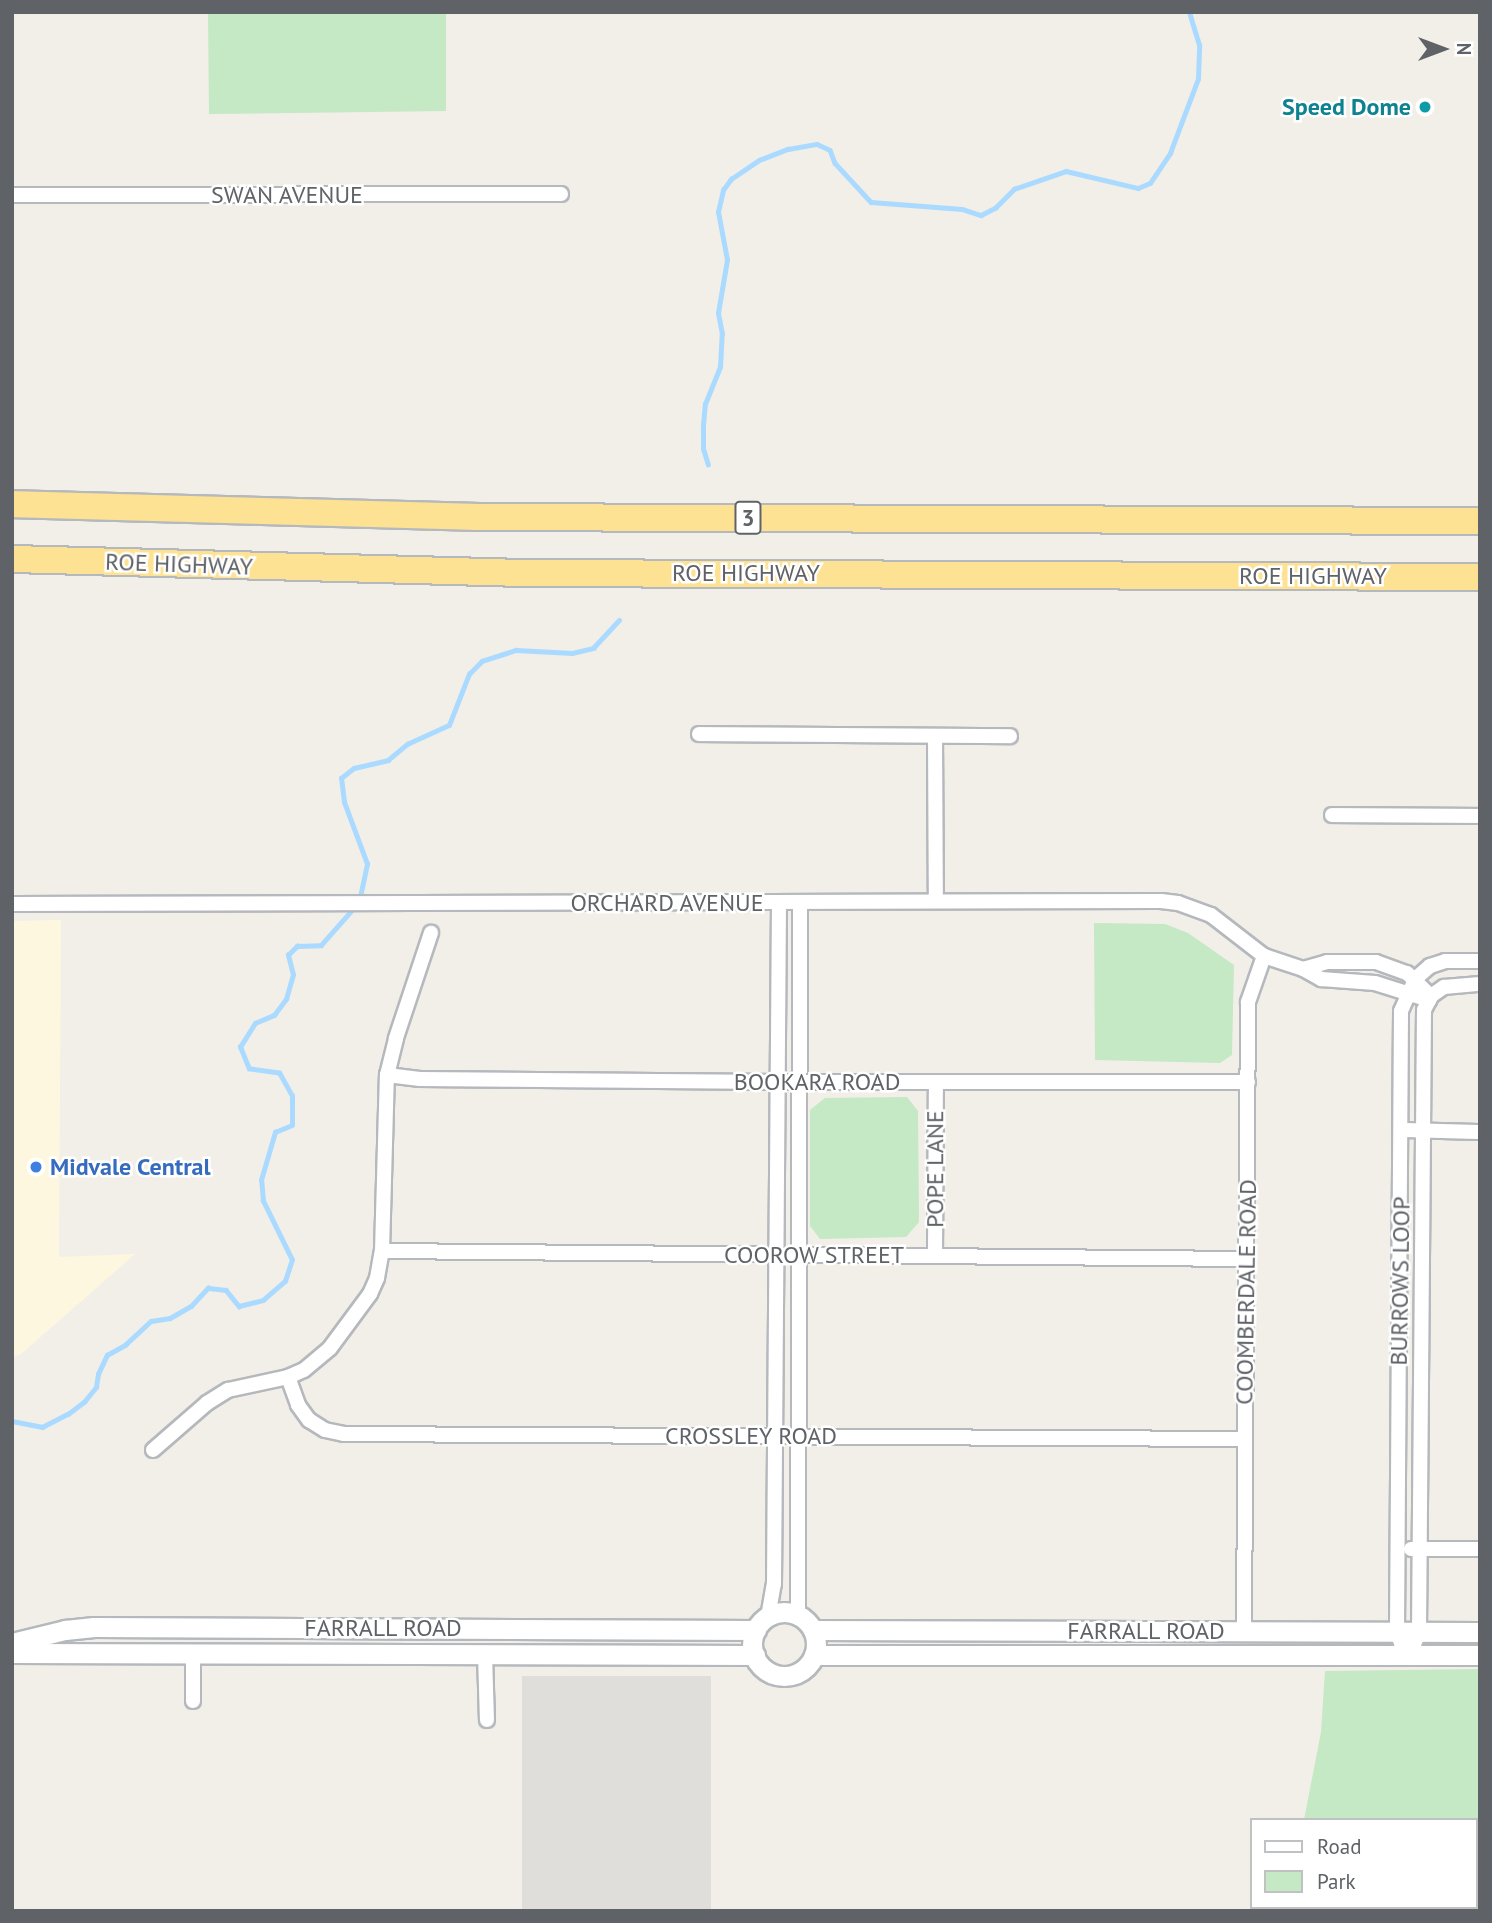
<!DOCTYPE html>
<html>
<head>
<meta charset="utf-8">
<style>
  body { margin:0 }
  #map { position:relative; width:1492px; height:1923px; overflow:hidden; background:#f1efe8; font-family:"PT Sans",sans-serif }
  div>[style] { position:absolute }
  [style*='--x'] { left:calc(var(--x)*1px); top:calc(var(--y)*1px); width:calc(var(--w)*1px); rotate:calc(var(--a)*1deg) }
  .commercial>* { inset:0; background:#fef7e0 }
  .industrial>* { inset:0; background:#e0deda; transform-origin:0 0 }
  .green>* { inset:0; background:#c5e8c5; transform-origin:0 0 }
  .stream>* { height:4.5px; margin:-2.25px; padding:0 2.25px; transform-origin:2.25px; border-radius:2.25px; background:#aadaff }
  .roads { filter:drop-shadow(2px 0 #b5b8bc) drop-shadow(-2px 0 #b5b8bc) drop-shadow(0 2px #b5b8bc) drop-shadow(0 -2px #b5b8bc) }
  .street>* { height:14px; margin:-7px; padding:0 7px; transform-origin:7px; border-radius:7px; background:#fff }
  .secondary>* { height:19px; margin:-9.5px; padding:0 9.5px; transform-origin:9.5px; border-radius:9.5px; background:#fff }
  .secondary>.ring { margin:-9.5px; padding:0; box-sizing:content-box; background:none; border:19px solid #fff; border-radius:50% }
  .highway>* { height:26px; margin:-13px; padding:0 13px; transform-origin:13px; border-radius:13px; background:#fde293 }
  .dots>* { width:19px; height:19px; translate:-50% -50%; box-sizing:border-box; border:4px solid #fff; border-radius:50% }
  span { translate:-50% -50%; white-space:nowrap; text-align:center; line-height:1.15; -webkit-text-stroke:5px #fff; paint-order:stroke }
  .shield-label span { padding:2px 5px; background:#fff; border:2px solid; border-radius:5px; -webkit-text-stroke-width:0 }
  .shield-label { font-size:23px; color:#5f6368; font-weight:700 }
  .culture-label { font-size:24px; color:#0d838f; font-weight:700 }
  .right { translate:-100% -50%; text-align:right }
  .street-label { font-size:24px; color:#5f6368 }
  .shop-label { font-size:24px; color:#366cbe; font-weight:700 }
  .left { translate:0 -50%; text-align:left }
  .frame { position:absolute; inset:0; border:14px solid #5f6368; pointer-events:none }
  .legend { position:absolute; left:1250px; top:1818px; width:228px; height:91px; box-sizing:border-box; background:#fff; border:2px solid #bfc1c3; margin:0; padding:9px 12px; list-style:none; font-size:21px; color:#5f6368 }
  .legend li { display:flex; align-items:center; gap:14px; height:35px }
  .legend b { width:35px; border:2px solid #bfc1c3 }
  .north { position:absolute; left:1408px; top:14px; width:70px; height:70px; -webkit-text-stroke:5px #fff; paint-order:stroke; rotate:90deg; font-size:19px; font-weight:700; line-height:28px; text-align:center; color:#5f6368 }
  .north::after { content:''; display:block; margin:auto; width:24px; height:32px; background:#5f6368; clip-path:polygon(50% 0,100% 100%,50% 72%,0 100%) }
</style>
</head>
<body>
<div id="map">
  <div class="commercial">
    <div style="clip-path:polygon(61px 920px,59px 1257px,135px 1254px,20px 1355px,12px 1356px,12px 921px)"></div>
  </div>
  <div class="industrial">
    <div style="left:522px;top:1676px;width:189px;height:235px"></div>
  </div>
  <div class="green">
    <div style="clip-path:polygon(188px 12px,446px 12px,446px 111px,209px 114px,208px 13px)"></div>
    <div style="clip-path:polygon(1094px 923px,1165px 924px,1188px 933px,1234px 965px,1232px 1055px,1220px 1063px,1095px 1060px)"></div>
    <div style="clip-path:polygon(907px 1097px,918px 1111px,919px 1222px,906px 1237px,820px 1239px,810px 1226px,810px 1110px,825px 1098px)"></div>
    <div style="clip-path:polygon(1480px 1669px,1480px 1906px,1476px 1907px,1476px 1820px,1304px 1820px,1321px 1732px,1325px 1671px)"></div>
    <div style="left:1316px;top:1907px;width:160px;height:4px"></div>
  </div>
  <div class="stream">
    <div style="--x:708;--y:465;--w:17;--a:-107"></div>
    <div style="--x:703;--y:449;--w:24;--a:-90"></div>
    <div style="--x:703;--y:425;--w:21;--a:-85"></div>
    <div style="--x:705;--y:404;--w:40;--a:-68"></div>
    <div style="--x:720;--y:367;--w:33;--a:-87"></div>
    <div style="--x:722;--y:334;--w:21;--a:-101"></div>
    <div style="--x:718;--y:313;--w:54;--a:-80.4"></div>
    <div style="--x:727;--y:260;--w:49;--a:-100.6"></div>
    <div style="--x:718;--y:212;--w:23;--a:-77"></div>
    <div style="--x:723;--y:190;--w:14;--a:-54"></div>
    <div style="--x:731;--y:179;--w:34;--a:-34"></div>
    <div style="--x:759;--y:160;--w:31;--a:-21"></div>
    <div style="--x:788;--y:149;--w:29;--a:-10"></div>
    <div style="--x:817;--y:144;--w:14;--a:25"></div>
    <div style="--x:830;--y:150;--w:14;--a:69"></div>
    <div style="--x:835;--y:163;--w:53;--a:47.3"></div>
    <div style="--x:871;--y:202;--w:91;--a:4.4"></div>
    <div style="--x:962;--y:209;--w:20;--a:18"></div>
    <div style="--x:981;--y:215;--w:16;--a:-27"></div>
    <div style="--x:995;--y:208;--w:27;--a:-45"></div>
    <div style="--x:1014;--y:189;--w:55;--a:-19.1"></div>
    <div style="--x:1066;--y:171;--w:74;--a:13.3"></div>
    <div style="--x:1138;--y:188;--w:13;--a:-23"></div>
    <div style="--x:1150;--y:183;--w:36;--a:-56"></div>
    <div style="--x:1170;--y:153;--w:79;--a:-69.3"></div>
    <div style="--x:1198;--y:79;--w:34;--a:-88"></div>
    <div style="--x:1199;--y:45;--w:34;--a:-107"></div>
    <div style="--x:360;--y:897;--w:34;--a:-78"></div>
    <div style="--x:367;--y:864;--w:66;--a:-110.4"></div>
    <div style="--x:344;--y:802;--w:24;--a:-97"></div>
    <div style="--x:341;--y:778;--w:16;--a:-38"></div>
    <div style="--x:354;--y:768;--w:35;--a:-13"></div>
    <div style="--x:388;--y:760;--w:25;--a:-40"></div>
    <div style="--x:407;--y:744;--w:46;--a:-24.3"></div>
    <div style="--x:449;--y:725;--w:55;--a:-68.6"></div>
    <div style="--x:469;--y:674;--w:18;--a:-45"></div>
    <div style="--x:482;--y:661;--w:36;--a:-18"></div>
    <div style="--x:516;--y:650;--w:56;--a:3.1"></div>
    <div style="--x:572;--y:653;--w:22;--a:-13"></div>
    <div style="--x:593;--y:648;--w:38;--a:-47"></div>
    <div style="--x:12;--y:1421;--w:31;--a:11"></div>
    <div style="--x:42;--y:1427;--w:29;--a:-27"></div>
    <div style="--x:68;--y:1414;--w:20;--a:-37"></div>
    <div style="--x:84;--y:1402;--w:19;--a:-51"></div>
    <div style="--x:96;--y:1387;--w:13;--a:-81"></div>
    <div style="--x:98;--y:1374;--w:21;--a:-65"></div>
    <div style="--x:107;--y:1355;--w:21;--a:-29"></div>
    <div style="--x:125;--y:1345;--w:35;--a:-43"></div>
    <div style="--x:151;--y:1321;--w:19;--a:-9"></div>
    <div style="--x:170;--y:1318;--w:24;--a:-30"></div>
    <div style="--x:191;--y:1306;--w:25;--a:-47"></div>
    <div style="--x:208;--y:1288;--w:18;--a:6"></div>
    <div style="--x:226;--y:1290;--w:21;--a:51"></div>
    <div style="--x:239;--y:1306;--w:25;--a:-14"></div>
    <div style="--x:263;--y:1300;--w:29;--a:-41"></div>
    <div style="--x:285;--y:1281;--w:22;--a:-72"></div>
    <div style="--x:292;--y:1260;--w:66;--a:-116.2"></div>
    <div style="--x:263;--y:1201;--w:21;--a:-95"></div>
    <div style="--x:261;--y:1180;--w:50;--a:-73.7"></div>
    <div style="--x:275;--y:1132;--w:18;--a:-22"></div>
    <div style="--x:292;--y:1125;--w:29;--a:-90"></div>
    <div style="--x:292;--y:1096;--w:26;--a:-119"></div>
    <div style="--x:279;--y:1073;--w:30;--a:-172"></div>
    <div style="--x:249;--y:1069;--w:24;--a:-112"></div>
    <div style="--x:240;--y:1047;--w:28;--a:-58"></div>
    <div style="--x:255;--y:1023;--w:21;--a:-23"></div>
    <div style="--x:274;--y:1015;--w:20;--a:-53"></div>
    <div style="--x:286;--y:999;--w:25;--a:-74"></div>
    <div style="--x:293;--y:975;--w:21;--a:-104"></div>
    <div style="--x:288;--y:955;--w:13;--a:-45"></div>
    <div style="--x:297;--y:946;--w:24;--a:-2"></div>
    <div style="--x:321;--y:945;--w:45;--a:-48.6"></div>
  </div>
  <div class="roads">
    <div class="street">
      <div style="--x:12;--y:195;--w:549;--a:-0.1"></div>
      <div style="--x:699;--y:734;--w:311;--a:0.4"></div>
      <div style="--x:935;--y:736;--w:164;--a:89.7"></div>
      <div style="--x:1332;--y:815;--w:148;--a:0.4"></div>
      <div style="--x:12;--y:904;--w:1149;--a:-0.15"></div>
      <div style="--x:1161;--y:901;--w:17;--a:7"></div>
      <div style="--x:1178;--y:903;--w:35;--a:20"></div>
      <div style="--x:1211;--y:915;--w:67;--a:37.7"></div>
      <div style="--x:1264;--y:956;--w:41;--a:18.4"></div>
      <div style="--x:1303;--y:969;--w:21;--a:29"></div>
      <div style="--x:1321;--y:979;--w:54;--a:4.2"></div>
      <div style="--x:1375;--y:983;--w:57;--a:17.5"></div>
      <div style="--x:1303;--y:969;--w:25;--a:-16"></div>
      <div style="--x:1327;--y:962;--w:49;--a:0"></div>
      <div style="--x:1376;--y:962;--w:33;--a:20"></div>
      <div style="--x:1407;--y:973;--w:33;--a:44"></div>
      <div style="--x:387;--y:1075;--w:33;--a:7"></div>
      <div style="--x:420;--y:1079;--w:356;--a:0.5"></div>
      <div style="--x:776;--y:1082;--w:472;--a:0"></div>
      <div style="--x:1403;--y:1130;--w:77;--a:1.5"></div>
      <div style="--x:382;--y:1251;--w:865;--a:0.53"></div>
      <div style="--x:935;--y:1255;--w:172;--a:-89.7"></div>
      <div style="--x:288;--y:1377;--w:30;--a:70"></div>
      <div style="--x:298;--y:1405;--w:19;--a:54"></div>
      <div style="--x:309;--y:1420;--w:19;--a:32"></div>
      <div style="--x:325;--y:1430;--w:19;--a:12"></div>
      <div style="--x:344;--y:1434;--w:900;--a:0.32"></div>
      <div style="--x:153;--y:1450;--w:72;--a:-41"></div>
      <div style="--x:207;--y:1403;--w:25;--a:-32"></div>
      <div style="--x:228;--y:1390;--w:61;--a:-12.2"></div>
      <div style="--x:288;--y:1377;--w:17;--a:-24"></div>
      <div style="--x:304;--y:1370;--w:34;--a:-40"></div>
      <div style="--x:330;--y:1348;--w:67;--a:-53.5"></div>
      <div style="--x:370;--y:1294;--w:17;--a:-66"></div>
      <div style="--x:377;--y:1278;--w:27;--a:-80"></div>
      <div style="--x:382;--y:1251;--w:176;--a:-88.4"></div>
      <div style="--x:387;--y:1075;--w:38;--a:-76"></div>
      <div style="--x:396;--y:1038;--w:111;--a:-71.6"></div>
      <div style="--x:1411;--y:1549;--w:69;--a:0"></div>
      <div style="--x:798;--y:1615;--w:712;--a:-89.84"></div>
      <div style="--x:768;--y:1617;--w:34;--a:-80"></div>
      <div style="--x:774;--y:1584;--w:681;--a:-89.58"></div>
      <div style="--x:1244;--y:1631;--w:629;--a:-89.64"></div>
      <div style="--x:1248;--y:1002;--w:49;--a:-70.8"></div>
      <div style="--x:193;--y:1652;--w:49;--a:90"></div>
      <div style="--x:485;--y:1654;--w:66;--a:88.3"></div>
      <div style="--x:1405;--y:1655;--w:24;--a:-109"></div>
      <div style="--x:1397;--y:1632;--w:621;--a:-89.63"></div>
      <div style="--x:1401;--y:1011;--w:35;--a:-66"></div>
      <div style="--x:1415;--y:979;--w:20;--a:-41"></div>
      <div style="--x:1430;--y:966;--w:16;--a:-18"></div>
      <div style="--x:1445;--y:961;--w:35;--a:0"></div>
      <div style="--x:1410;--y:1655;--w:25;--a:-69"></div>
      <div style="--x:1419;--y:1632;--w:622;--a:-89.54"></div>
      <div style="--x:1424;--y:1010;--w:16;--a:-63"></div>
      <div style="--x:1431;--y:996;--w:16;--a:-35"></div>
      <div style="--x:1444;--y:987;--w:36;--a:-5"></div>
    </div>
    <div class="secondary">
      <div class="ring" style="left:752px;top:1612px;width:45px;height:45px"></div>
      <div style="--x:813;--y:1630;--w:667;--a:0.17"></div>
      <div style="--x:12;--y:1643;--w:55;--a:-13.8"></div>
      <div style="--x:65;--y:1630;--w:29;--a:-6"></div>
      <div style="--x:94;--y:1627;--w:662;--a:0.26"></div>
      <div style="--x:12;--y:1653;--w:743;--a:0.15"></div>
      <div style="--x:814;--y:1655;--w:666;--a:0"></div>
    </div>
    <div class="highway">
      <div style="--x:12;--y:504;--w:464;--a:1.6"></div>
      <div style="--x:476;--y:517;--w:1004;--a:0.23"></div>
      <div style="--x:12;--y:559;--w:510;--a:1.57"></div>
      <div style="--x:522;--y:573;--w:958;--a:0.24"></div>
    </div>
  </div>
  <div class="dots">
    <div style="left:1425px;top:107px;background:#0f9aa8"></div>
    <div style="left:36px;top:1167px;background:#3f7fe0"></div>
  </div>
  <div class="shield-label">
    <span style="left:748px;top:518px">3</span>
  </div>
  <div class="culture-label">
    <span class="right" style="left:1411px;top:107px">Speed Dome</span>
  </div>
  <div class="street-label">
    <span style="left:287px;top:195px">SWAN AVENUE</span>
    <span style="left:179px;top:564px;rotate:2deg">ROE HIGHWAY</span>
    <span style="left:746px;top:573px">ROE HIGHWAY</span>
    <span style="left:1313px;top:576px">ROE HIGHWAY</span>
    <span style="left:667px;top:903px">ORCHARD AVENUE</span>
    <span style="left:817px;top:1082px">BOOKARA ROAD</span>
    <span style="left:935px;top:1169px;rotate:-90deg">POPE LANE</span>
    <span style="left:814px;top:1255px">COOROW STREET</span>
    <span style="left:1400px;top:1281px;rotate:-89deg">BURROWS LOOP</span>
    <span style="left:1246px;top:1292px;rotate:-89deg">COOMBERDALE ROAD</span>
    <span style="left:751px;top:1436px">CROSSLEY ROAD</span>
    <span style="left:383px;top:1628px">FARRALL ROAD</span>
    <span style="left:1146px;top:1631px">FARRALL ROAD</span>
  </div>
  <div class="shop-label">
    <span class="left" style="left:50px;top:1167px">Midvale Central</span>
  </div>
  <div class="frame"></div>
  <ul class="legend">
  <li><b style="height:9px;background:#fff"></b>Road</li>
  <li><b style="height:19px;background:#c5e8c5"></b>Park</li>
  </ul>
  <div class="north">N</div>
</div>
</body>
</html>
